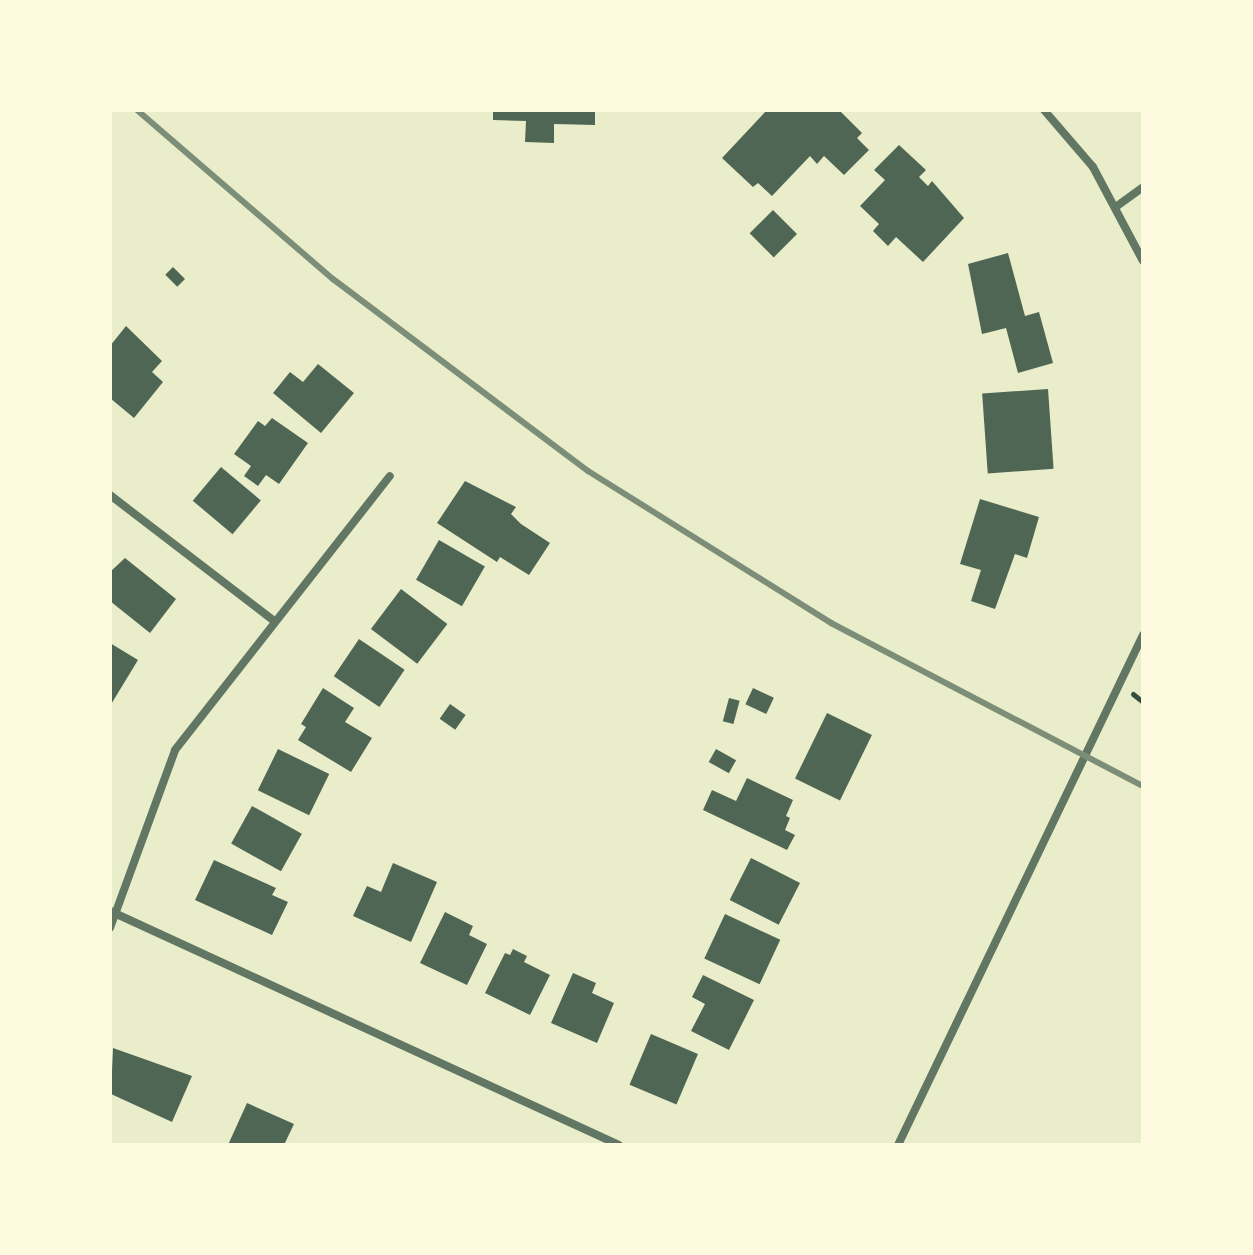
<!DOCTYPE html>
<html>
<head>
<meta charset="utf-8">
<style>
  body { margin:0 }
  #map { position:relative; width:1253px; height:1255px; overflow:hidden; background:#e9edc9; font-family:Commissioner,sans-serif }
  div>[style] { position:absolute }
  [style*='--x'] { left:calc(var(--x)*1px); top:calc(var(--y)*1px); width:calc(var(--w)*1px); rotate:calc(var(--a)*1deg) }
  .building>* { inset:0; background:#4f6655; transform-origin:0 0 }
  .path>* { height:5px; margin:-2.5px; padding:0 2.5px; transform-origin:2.5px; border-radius:2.5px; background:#344e41 }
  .minor>* { height:8px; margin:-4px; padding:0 4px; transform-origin:4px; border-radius:4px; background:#617663 }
  .rail>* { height:6px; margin:-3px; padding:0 3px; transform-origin:3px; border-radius:3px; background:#7c8e77 }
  span { translate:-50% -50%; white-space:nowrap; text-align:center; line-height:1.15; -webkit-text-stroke:6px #fefae0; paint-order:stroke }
  .frame { position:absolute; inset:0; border:112px solid #fefae0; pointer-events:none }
</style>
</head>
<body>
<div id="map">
  <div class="building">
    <div style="clip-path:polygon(493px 110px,595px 110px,595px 125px,554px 124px,554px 143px,525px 142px,526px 121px,493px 120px)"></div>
    <div style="clip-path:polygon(767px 110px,839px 110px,862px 133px,857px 138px,869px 150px,844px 175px,824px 156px,817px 164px,810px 156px,772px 196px,758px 183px,753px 187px,722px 158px)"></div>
    <div style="clip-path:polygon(899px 145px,926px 170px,919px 177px,928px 186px,932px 181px,964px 218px,923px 262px,896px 237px,888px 246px,873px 231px,879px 224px,860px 206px,885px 180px,874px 170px)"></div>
    <div style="left:773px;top:210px;width:34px;height:33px;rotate:45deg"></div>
    <div style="clip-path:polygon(1008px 253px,1025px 316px,1039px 312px,1053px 363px,1018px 373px,1006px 328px,982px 334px,968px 264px)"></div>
    <div style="left:173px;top:267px;width:17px;height:11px;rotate:45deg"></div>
    <div style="clip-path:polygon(126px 326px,162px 361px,152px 372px,163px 382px,134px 418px,110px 398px,110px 346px)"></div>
    <div style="clip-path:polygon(318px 364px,354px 393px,321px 433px,273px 393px,290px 372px,303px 382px)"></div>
    <div style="left:1048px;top:389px;width:80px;height:66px;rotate:86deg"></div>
    <div style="clip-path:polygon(272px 418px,308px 443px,279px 484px,266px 475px,258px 486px,244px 476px,251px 466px,234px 454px,258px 421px,265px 426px)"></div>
    <div style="left:221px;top:467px;width:52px;height:44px;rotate:40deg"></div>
    <div style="clip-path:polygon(465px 481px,516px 507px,511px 514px,521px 524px,550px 543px,529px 575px,500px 557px,497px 562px,437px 523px)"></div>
    <div style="clip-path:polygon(980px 499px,1039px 517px,1027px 558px,1015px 554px,995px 609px,971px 601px,981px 570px,960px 564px)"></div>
    <div style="left:439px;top:540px;width:53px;height:46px;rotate:30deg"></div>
    <div style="clip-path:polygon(125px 558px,176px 599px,150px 633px,110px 601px,110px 572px)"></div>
    <div style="left:401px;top:589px;width:58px;height:50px;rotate:37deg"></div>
    <div style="left:359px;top:639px;width:55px;height:45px;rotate:34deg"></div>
    <div style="clip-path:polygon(110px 643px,138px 660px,110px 706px)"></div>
    <div style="clip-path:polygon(323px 688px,354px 708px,345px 722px,372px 738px,351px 772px,298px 740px,306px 727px,301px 724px)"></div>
    <div style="left:753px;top:688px;width:23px;height:18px;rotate:25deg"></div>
    <div style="left:729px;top:698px;width:11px;height:24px;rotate:15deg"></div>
    <div style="left:450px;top:704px;width:19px;height:18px;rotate:35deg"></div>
    <div style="left:827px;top:713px;width:50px;height:73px;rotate:26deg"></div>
    <div style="left:278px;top:749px;width:57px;height:46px;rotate:26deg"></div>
    <div style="left:716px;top:749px;width:23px;height:15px;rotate:29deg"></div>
    <div style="clip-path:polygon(747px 778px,793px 800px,786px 816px,790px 818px,785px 830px,795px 835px,787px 850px,703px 810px,712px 790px,736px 801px)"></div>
    <div style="left:252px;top:806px;width:57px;height:43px;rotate:29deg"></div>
    <div style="left:751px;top:858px;width:55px;height:47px;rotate:27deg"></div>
    <div style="clip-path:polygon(214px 860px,276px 888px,272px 895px,288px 902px,272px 935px,195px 900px)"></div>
    <div style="clip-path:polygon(393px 863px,437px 882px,411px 942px,353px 916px,367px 886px,381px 892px)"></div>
    <div style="clip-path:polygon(445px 912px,473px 926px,469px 935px,487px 944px,467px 985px,420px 963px)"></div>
    <div style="left:725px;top:914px;width:61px;height:49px;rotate:25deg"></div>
    <div style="clip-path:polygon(513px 949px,527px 956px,524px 962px,550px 975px,530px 1015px,485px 993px,505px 953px,510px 955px)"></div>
    <div style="clip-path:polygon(573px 973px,596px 983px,592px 993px,614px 1003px,597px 1043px,551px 1023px)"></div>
    <div style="clip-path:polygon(703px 975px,754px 1000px,729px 1050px,691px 1031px,705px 1004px,692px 997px)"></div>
    <div style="left:651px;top:1034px;width:51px;height:55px;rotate:23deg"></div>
    <div style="clip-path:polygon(113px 1048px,192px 1076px,172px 1122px,111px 1094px)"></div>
    <div style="clip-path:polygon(247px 1103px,294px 1124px,284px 1145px,228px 1145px)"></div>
  </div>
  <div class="path">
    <div style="--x:1133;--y:694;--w:13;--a:39"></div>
  </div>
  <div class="minor">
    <div style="--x:1044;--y:110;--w:75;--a:49.3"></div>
    <div style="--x:1093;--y:167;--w:106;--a:62"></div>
    <div style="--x:1117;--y:206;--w:32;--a:-36"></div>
    <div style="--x:110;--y:495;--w:207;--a:37.5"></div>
    <div style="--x:110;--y:911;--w:560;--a:24.69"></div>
    <div style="--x:110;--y:928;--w:189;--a:-69.9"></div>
    <div style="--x:175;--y:750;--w:348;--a:-51.9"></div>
    <div style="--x:898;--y:1145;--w:566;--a:-64.34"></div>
  </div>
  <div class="rail">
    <div style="--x:137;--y:110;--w:259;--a:40.8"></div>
    <div style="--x:333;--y:279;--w:319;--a:37"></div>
    <div style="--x:588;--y:471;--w:287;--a:32"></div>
    <div style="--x:831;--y:623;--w:352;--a:27.6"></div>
  </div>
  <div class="frame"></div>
</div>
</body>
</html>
